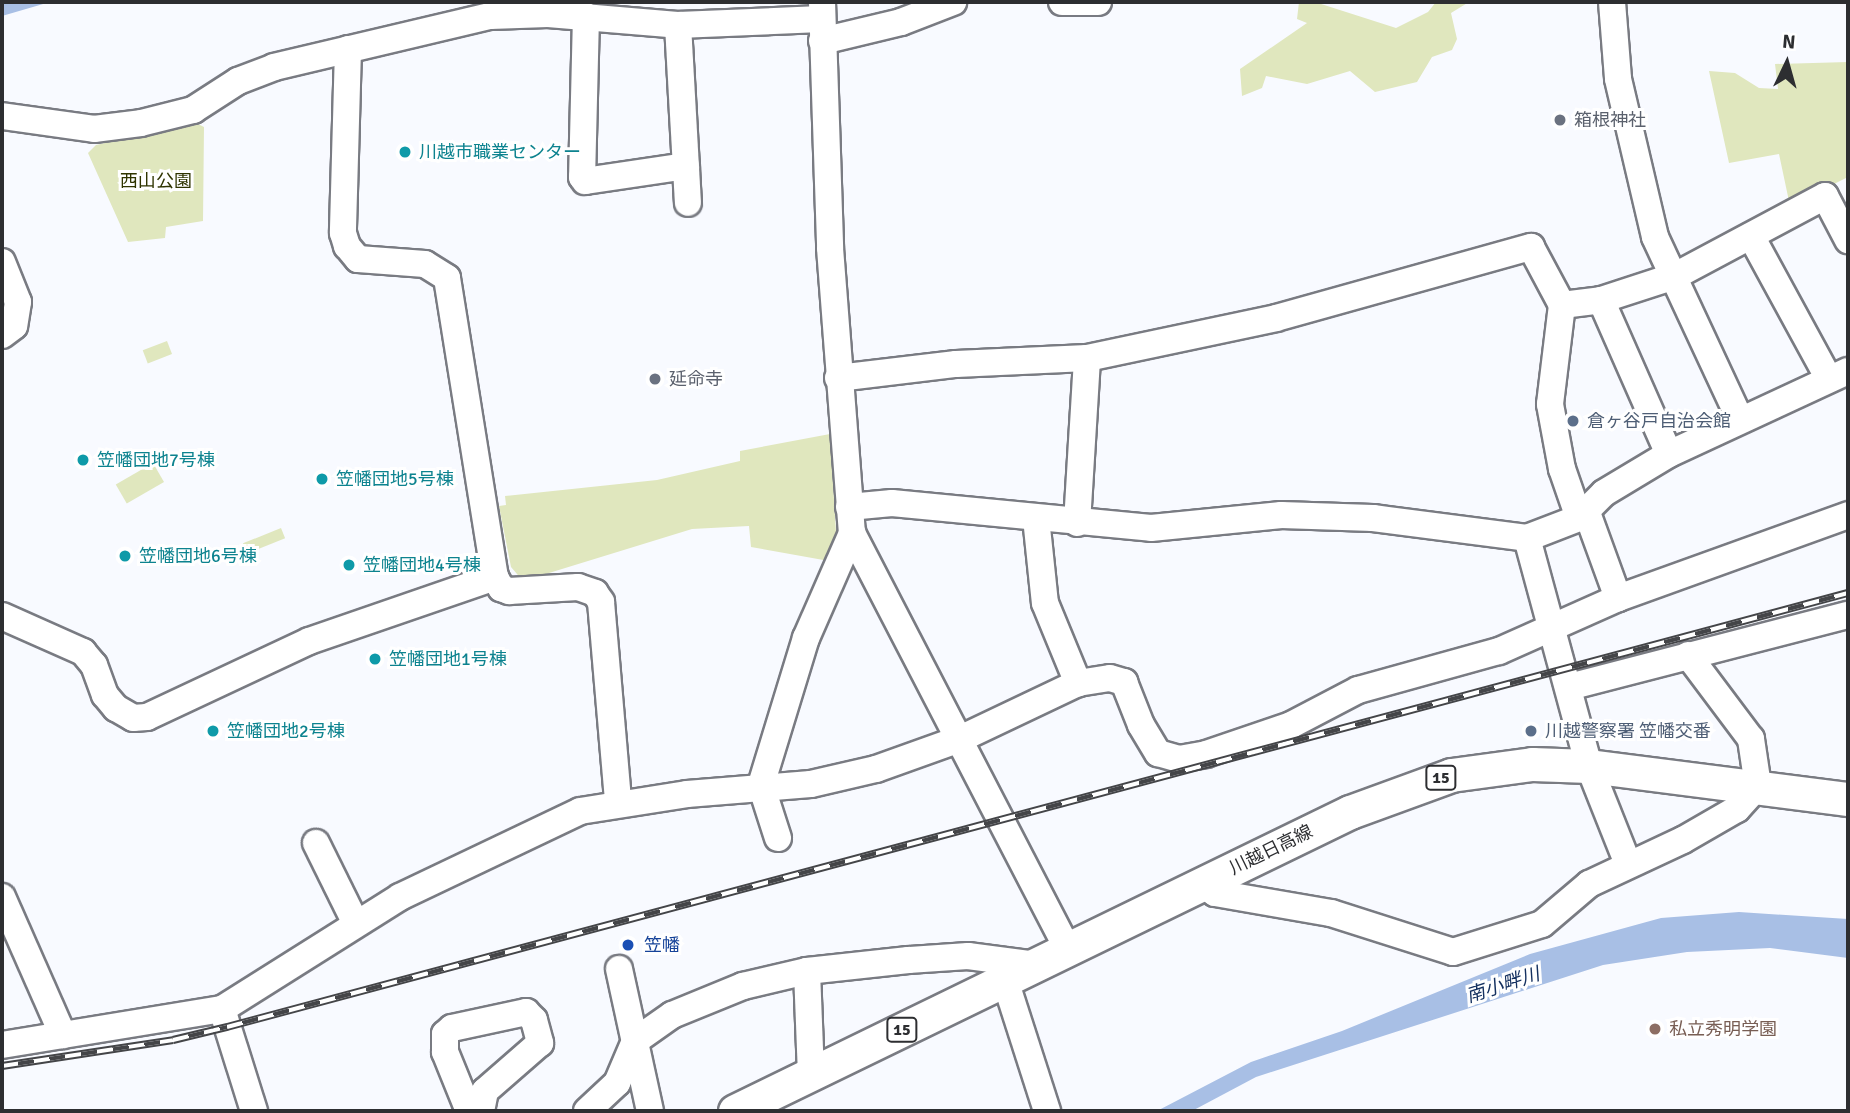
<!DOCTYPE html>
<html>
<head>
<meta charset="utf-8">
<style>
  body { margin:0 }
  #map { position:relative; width:1850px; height:1113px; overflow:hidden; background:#f8faff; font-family:Signika,"Noto Sans JP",sans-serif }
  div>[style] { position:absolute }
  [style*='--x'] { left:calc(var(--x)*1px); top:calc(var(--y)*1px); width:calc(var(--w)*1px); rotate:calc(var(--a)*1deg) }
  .green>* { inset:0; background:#e0e7be; transform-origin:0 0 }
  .water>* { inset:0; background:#a8bfe5 }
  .roads { filter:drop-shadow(2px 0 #797b82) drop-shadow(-2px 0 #797b82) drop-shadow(0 2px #797b82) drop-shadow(0 -2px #797b82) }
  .minor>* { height:26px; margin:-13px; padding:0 13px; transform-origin:13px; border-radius:13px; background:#fff }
  .major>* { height:33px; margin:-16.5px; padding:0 16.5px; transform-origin:16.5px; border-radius:16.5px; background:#fff }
  .rail>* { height:8px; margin-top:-4px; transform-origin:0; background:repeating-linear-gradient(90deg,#fff 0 16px,#444548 0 32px); box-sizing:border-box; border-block:2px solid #444548 }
  .dots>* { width:19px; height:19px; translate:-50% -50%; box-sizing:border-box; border:4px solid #fff; border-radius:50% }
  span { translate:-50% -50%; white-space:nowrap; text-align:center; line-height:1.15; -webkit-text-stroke:6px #fff; paint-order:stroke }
  .shield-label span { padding:2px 5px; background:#fff; border:2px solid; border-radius:5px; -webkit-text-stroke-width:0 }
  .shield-label { font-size:16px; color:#2d2e31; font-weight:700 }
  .worship-label { font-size:18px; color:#5b616d }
  .left { translate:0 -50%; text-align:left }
  .culture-label { font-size:18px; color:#0d838f }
  .park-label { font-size:18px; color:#2f3400 }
  .service-label { font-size:18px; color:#4e5e75 }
  .street-label { font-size:18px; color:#2d2e31 }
  .transit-label { font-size:18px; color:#164399 }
  .education-label { font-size:18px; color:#785e54 }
  .water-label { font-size:19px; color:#153160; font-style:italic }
  .frame { position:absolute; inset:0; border:4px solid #2d2e31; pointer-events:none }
  .north { position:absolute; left:1752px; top:28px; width:70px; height:70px; -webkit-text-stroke:5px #fff; paint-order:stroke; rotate:5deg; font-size:19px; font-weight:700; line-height:28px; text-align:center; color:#2d2e31 }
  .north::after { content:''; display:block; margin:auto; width:24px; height:32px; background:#2d2e31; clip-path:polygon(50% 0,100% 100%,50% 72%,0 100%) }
</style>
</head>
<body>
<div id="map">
  <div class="green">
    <div style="clip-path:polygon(1299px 2px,1318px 3px,1396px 28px,1428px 12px,1436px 2px,1469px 2px,1451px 13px,1457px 39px,1452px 50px,1432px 57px,1417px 82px,1375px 92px,1350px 71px,1307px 84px,1266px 76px,1262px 88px,1242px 96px,1240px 69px,1307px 23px,1297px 19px)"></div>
    <div style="clip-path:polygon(1848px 62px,1848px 177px,1790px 206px,1779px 154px,1729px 163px,1709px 71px,1735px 73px,1759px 88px,1778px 89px,1775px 64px)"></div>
    <div style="clip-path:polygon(196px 123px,204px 127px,203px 221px,166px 227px,165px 238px,128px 242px,88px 153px,96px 145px)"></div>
    <div style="left:167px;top:341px;width:14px;height:26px;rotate:69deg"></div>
    <div style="clip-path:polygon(830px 434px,837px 548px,829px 561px,751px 547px,749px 526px,692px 529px,523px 581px,511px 567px,499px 506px,506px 505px,505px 496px,657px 480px,740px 461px,740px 451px)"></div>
    <div style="left:153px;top:463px;width:22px;height:43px;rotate:60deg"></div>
    <div style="left:281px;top:528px;width:11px;height:41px;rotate:68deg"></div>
  </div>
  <div class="water">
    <div style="clip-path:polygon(2px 2px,50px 2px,2px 16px)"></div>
    <div style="clip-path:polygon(1739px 912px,1848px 919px,1848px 958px,1770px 948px,1687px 952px,1603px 965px,1256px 1077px,1192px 1111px,1157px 1111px,1251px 1062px,1342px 1031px,1530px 954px,1661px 918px)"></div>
  </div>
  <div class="roads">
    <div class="minor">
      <div style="--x:822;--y:2;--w:246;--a:88.1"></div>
      <div style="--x:830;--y:248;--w:286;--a:85.6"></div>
      <div style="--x:852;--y:533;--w:469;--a:62.6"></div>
      <div style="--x:1062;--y:2;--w:36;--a:0"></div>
      <div style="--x:1612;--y:2;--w:77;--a:85.5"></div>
      <div style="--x:1618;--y:79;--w:162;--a:76.8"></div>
      <div style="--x:1655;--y:237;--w:201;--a:65"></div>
      <div style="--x:586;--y:16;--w:161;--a:91.4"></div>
      <div style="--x:582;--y:177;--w:5;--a:53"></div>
      <div style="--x:585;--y:181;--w:102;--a:-8.4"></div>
      <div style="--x:678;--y:25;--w:178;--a:86.8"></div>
      <div style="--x:822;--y:41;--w:81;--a:-13.5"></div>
      <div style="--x:901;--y:22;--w:56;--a:-21"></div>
      <div style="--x:348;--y:49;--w:184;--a:91.6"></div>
      <div style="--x:343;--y:233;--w:14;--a:73"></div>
      <div style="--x:347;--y:246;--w:17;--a:50"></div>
      <div style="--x:358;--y:259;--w:67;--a:4.3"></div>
      <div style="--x:425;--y:264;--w:26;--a:32"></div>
      <div style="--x:447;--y:278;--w:303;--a:80.9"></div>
      <div style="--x:495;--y:577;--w:13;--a:61"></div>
      <div style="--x:501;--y:588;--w:9;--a:21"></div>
      <div style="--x:509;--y:591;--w:69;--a:-3.3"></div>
      <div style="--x:578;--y:587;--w:18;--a:19"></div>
      <div style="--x:595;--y:593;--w:11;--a:56"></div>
      <div style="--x:601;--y:602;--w:201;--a:85.1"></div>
      <div style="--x:2;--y:116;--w:93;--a:8"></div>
      <div style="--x:94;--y:129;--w:47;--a:-7.3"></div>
      <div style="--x:141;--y:123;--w:54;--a:-14"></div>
      <div style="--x:193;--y:110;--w:54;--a:-32.8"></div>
      <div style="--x:238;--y:81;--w:39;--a:-21"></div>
      <div style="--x:274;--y:67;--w:222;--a:-13.3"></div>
      <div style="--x:490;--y:16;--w:58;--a:-2"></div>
      <div style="--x:548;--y:14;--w:130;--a:4.8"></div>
      <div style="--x:678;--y:25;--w:143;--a:-2.4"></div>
      <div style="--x:1751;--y:236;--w:163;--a:61.4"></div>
      <div style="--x:2;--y:262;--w:43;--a:68.2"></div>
      <div style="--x:18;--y:302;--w:24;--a:99"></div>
      <div style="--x:14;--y:326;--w:15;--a:143"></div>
      <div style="--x:1601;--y:300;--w:168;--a:66.2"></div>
      <div style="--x:838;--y:378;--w:119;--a:-6.8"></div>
      <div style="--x:956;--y:364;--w:131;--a:-2.6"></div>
      <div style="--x:1087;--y:358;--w:193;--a:-11.9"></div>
      <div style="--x:1276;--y:318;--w:265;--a:-15.6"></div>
      <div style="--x:1531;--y:247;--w:66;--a:61.9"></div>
      <div style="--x:849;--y:507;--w:43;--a:-5.3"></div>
      <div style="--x:892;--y:503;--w:260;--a:5.5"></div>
      <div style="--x:1151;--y:528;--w:131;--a:-5.7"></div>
      <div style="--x:1281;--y:515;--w:92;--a:1.9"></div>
      <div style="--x:1373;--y:518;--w:155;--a:7.4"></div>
      <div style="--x:1527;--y:538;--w:56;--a:-21"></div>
      <div style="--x:1579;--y:518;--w:35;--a:-45"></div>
      <div style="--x:1604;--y:493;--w:76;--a:-31"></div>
      <div style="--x:1669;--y:454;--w:197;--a:-24.9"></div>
      <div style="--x:1586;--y:510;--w:94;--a:70"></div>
      <div style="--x:1036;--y:518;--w:85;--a:84"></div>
      <div style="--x:1045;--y:603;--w:87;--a:67.6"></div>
      <div style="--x:1579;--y:518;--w:52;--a:-109.1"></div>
      <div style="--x:1562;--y:469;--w:66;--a:-100.5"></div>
      <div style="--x:1550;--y:404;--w:100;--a:-83.1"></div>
      <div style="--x:1562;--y:305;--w:39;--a:-7"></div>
      <div style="--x:1601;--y:300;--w:78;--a:-18"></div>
      <div style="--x:1675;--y:276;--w:170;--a:-28.1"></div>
      <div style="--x:1825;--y:196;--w:50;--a:62.4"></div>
      <div style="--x:1077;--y:523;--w:165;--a:-86.5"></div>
      <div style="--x:1527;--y:538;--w:236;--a:74.8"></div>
      <div style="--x:1589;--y:766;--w:105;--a:68.3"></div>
      <div style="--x:2;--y:616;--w:89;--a:24"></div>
      <div style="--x:83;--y:652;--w:17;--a:50"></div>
      <div style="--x:94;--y:665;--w:32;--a:70"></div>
      <div style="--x:105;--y:695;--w:17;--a:50"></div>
      <div style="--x:116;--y:708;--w:20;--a:30"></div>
      <div style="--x:133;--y:718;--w:14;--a:-4"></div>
      <div style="--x:147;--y:717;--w:179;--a:-25.1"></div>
      <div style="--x:309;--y:641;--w:197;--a:-19"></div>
      <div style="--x:1569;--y:687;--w:288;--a:-14.5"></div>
      <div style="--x:778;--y:838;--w:56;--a:-107.8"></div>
      <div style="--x:761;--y:785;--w:154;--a:-73"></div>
      <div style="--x:806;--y:638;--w:115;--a:-66.3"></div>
      <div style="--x:316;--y:843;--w:90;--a:63.7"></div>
      <div style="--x:1203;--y:884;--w:15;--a:37"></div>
      <div style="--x:1215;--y:893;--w:118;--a:9.8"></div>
      <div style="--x:1331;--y:913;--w:128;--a:17.7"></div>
      <div style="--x:1453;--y:952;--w:93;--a:-17.5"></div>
      <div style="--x:1542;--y:924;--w:62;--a:-40.4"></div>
      <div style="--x:1589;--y:884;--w:104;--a:-25.1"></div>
      <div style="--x:1683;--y:840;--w:62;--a:-29.9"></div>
      <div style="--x:1737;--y:809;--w:31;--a:-48"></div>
      <div style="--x:1758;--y:786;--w:48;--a:-98.5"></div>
      <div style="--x:1751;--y:739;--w:105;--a:-126.9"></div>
      <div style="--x:2;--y:897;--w:151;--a:66.2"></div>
      <div style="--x:619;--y:969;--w:145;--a:77.7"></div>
      <div style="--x:807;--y:971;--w:102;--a:87.8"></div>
      <div style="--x:1005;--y:980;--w:138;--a:72.2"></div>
      <div style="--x:222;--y:1009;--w:107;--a:72.6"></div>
      <div style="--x:2;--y:1045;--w:223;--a:-9.3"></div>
      <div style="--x:222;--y:1009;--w:210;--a:-32.2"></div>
      <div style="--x:400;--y:897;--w:199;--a:-25.5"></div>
      <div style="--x:580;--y:811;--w:108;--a:-9"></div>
      <div style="--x:687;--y:794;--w:124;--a:-4.6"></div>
      <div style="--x:811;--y:784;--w:67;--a:-13"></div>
      <div style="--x:876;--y:769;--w:89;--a:-19.7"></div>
      <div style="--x:960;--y:739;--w:131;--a:-25.4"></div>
      <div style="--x:1078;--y:683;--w:32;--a:-9"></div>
      <div style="--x:1110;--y:678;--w:15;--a:16"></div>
      <div style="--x:1124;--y:682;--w:46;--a:68.4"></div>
      <div style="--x:1141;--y:725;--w:33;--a:59"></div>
      <div style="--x:1158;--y:753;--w:22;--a:16"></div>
      <div style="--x:1179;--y:759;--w:27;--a:-10"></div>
      <div style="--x:1206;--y:754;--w:90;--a:-18.8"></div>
      <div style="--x:1291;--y:725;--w:76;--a:-27.6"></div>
      <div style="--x:1358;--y:690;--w:146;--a:-15.5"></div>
      <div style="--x:1499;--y:651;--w:130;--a:-24"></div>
      <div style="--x:1618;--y:598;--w:245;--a:-19.8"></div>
      <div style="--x:469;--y:1111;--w:64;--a:-112.1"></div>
      <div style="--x:445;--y:1052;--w:18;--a:-90"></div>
      <div style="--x:445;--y:1034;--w:9;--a:-41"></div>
      <div style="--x:452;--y:1028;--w:76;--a:-12.2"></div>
      <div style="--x:526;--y:1012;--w:11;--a:45"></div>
      <div style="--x:534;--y:1020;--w:24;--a:75"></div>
      <div style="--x:540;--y:1043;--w:73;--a:138.9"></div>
      <div style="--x:485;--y:1091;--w:20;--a:101"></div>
      <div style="--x:587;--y:1111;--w:41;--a:-43"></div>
      <div style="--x:617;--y:1083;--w:46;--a:-66.8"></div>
      <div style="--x:635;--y:1041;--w:45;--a:-35.1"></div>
      <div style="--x:672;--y:1015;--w:77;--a:-22.2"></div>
      <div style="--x:743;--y:986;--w:66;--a:-13.2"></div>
      <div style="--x:807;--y:971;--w:102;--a:-6.2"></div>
      <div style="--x:908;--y:960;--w:60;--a:-3.8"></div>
      <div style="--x:968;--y:956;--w:69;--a:7.5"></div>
    </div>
    <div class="major">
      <div style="--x:735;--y:1111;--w:684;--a:-25.93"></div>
      <div style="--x:1350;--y:812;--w:108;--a:-20.1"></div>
      <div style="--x:1451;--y:775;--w:82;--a:-7.7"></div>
      <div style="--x:1532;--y:764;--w:57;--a:2"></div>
      <div style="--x:1589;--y:766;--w:261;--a:7.3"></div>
    </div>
  </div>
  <div class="rail">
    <div style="--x:2;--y:1066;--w:173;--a:-8.6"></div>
    <div style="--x:173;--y:1040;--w:56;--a:-13.5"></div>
    <div style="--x:227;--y:1027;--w:1678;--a:-14.99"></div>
  </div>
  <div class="dots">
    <div style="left:1560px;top:120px;background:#6b7280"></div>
    <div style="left:405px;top:152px;background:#0f9aa8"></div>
    <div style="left:655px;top:379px;background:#6b7280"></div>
    <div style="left:1573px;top:421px;background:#5c6f8a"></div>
    <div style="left:83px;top:460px;background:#0f9aa8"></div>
    <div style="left:322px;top:479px;background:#0f9aa8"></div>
    <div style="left:125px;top:556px;background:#0f9aa8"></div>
    <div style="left:349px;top:565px;background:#0f9aa8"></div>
    <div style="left:375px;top:659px;background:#0f9aa8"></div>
    <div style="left:213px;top:731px;background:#0f9aa8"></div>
    <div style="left:1531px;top:731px;background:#5c6f8a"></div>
    <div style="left:628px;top:945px;background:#1a4fb4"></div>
    <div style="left:1655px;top:1029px;background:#8d6e63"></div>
  </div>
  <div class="shield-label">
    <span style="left:1441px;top:778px">15</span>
    <span style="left:902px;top:1030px">15</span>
  </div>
  <div class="worship-label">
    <span class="left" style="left:1574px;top:120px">箱根神社</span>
    <span class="left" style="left:669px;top:379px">延命寺</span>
  </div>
  <div class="culture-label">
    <span class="left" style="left:419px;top:152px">川越市職業センター</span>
    <span class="left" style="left:97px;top:460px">笠幡団地7号棟</span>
    <span class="left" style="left:336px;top:479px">笠幡団地5号棟</span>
    <span class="left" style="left:139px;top:556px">笠幡団地6号棟</span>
    <span class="left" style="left:363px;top:565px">笠幡団地4号棟</span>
    <span class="left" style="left:389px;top:659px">笠幡団地1号棟</span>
    <span class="left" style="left:227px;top:731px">笠幡団地2号棟</span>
  </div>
  <div class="park-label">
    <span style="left:156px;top:181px">西山公園</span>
  </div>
  <div class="service-label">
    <span class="left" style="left:1587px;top:421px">倉ヶ谷戸自治会館</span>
    <span class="left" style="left:1545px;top:731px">川越警察署 笠幡交番</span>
  </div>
  <div class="street-label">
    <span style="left:1271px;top:850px;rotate:-26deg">川越日高線</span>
  </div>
  <div class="transit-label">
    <span class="left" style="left:644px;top:945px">笠幡</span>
  </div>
  <div class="education-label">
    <span class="left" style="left:1669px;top:1029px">私立秀明学園</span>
  </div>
  <div class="water-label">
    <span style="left:1503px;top:986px;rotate:-18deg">南小畔川</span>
  </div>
  <div class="frame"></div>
  <div class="north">N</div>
</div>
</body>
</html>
